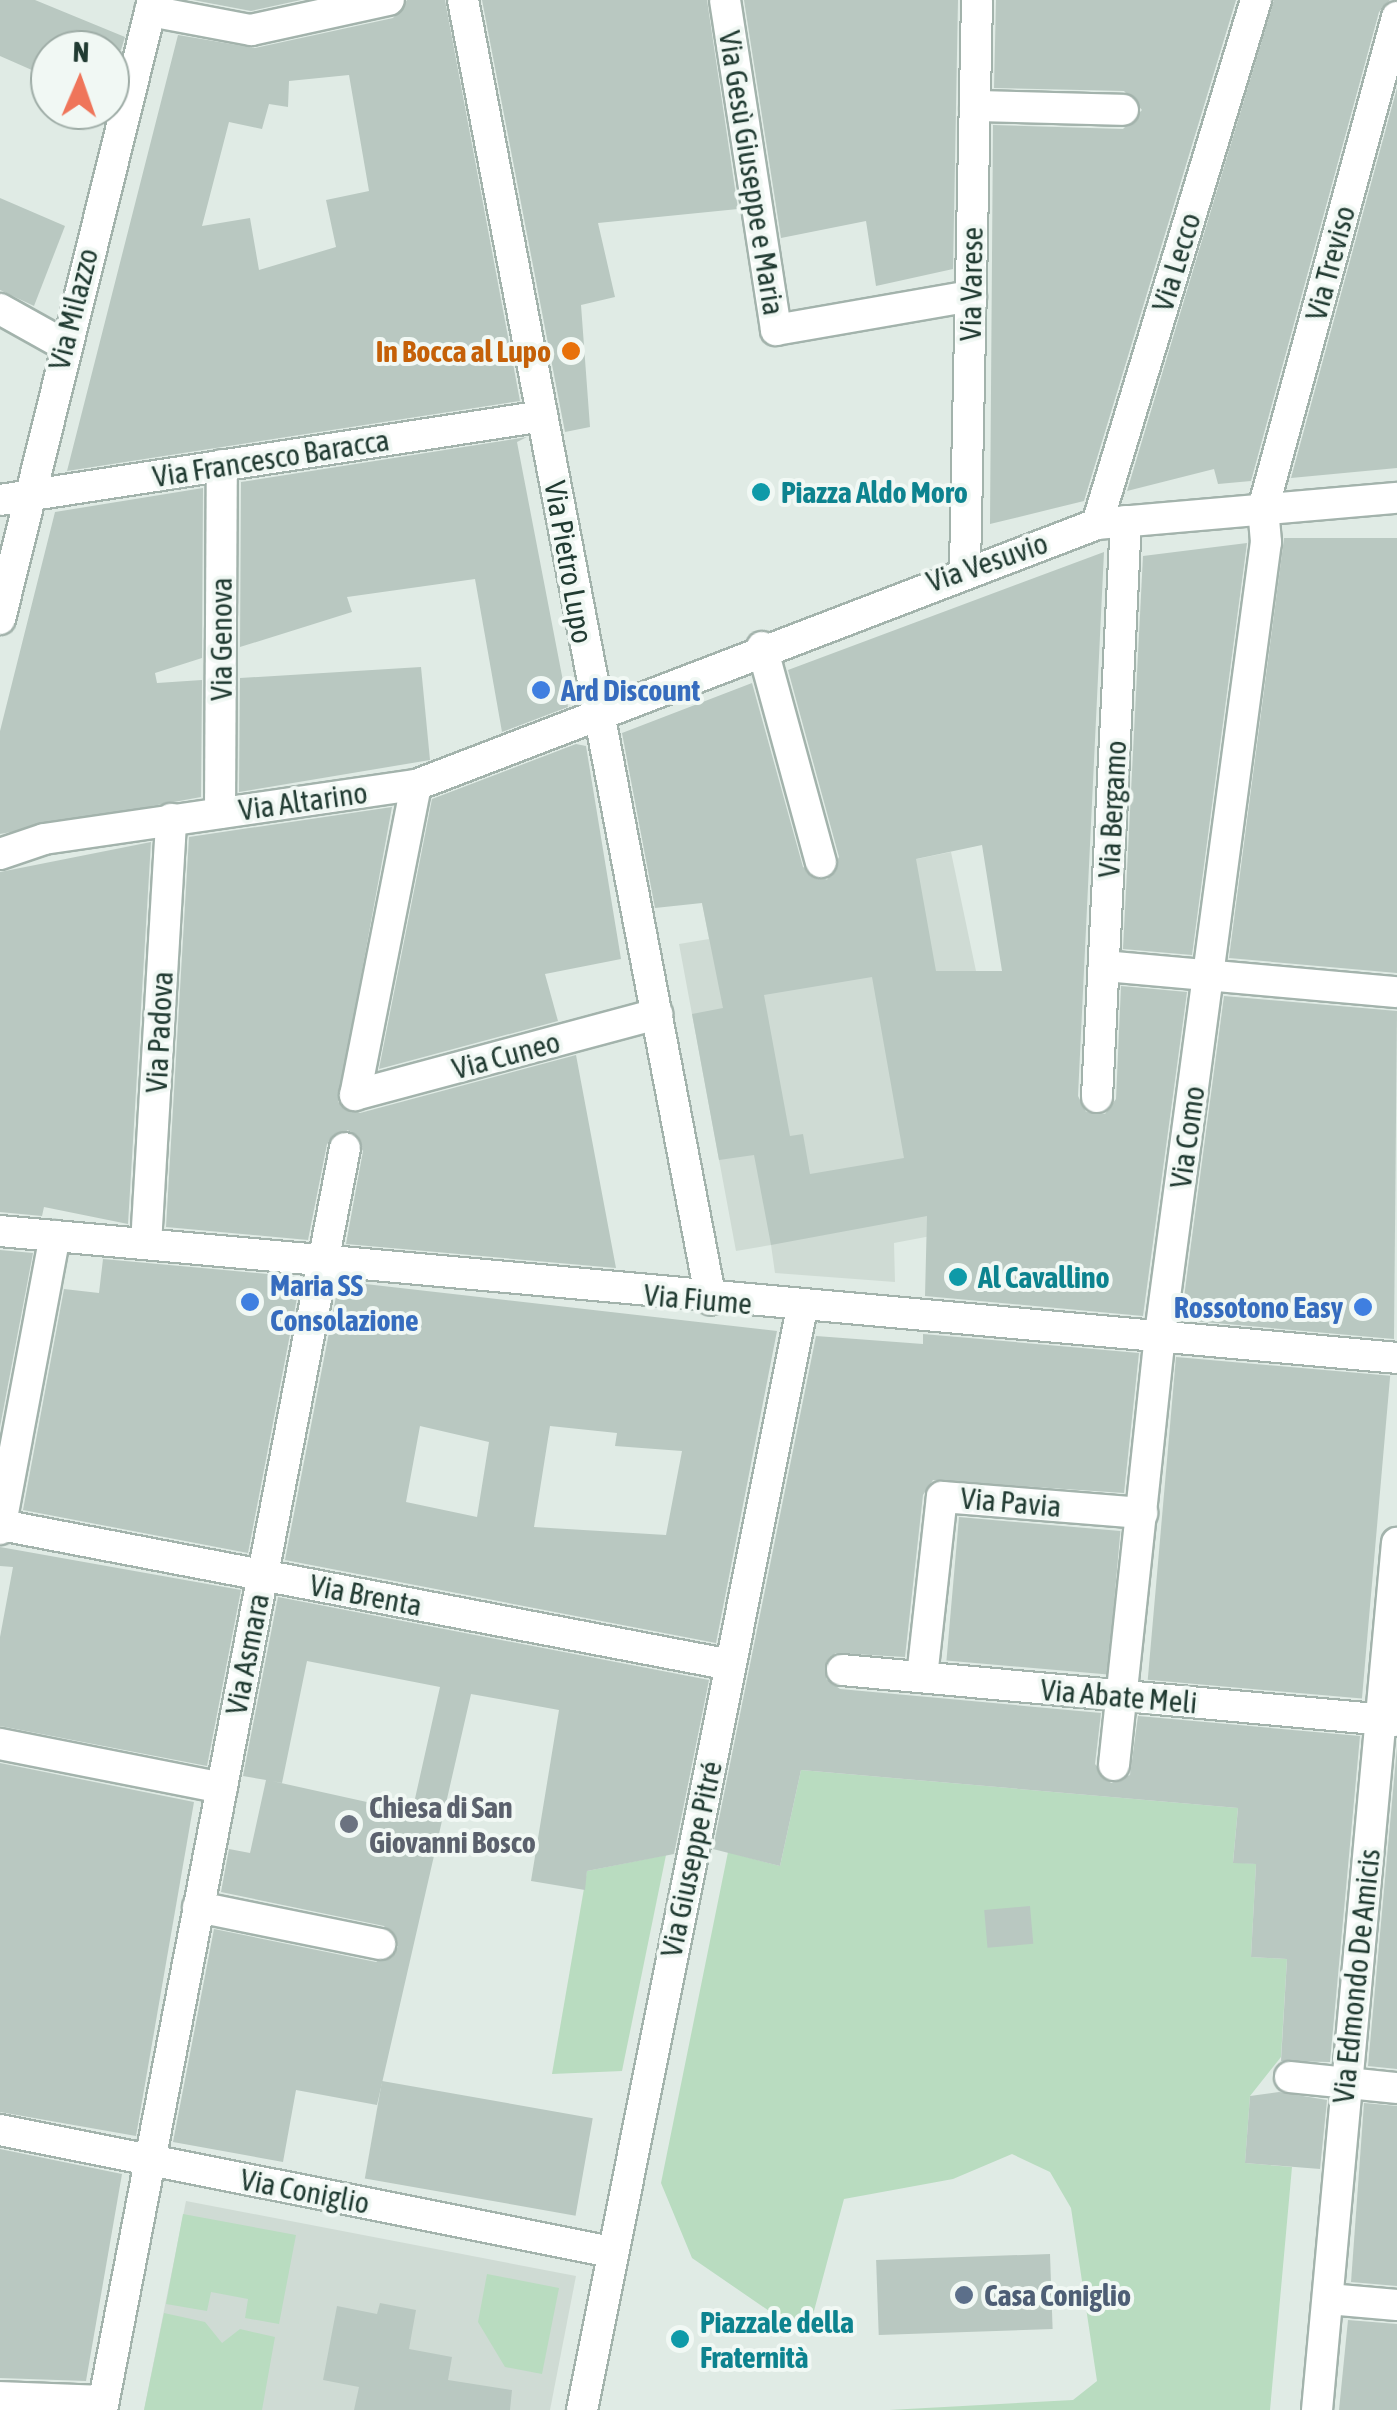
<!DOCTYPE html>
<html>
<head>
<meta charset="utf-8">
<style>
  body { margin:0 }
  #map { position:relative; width:1397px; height:2410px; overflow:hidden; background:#e0ebe5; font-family:"Asap Condensed",sans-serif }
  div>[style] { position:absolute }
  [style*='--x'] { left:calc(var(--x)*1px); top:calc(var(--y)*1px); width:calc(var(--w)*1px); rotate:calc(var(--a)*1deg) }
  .built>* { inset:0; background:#cfdbd4 }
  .green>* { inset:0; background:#b9dcc0 }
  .building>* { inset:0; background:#b9c8c1; transform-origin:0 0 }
  .roads { filter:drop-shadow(2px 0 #a3b3ac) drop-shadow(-2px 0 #a3b3ac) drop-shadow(0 2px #a3b3ac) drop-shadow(0 -2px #a3b3ac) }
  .pedestrian>* { height:30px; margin:-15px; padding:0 15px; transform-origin:15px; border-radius:15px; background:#fff }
  .minor>* { height:30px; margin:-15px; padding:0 15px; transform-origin:15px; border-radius:15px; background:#fff }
  .dots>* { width:28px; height:28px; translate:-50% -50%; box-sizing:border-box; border:5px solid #f1f8f4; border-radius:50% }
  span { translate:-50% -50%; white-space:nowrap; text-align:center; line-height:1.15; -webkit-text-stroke:8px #f1f8f4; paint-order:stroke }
  .street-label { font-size:30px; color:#213b32 }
  .food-label { font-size:30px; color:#c56008; font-weight:700 }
  .right { translate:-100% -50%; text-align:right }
  .culture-label { font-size:30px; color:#0d838f; font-weight:700 }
  .left { translate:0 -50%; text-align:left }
  .shop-label { font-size:30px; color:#366cbe; font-weight:700 }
  .worship-label { font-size:30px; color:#5b616d; font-weight:700 }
  .service-label { font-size:30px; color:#4e5e75; font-weight:700 }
  .north { position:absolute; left:30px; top:30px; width:100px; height:100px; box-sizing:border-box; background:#f1f8f4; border:2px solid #9eaca6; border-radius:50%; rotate:2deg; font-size:28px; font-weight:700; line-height:40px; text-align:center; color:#213b32 }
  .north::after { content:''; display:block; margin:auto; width:35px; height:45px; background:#ef755a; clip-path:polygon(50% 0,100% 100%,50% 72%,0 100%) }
</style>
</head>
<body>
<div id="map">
  <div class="built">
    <div style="clip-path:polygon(951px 852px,976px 971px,984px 1226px,894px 1243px,895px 1282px,775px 1273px,771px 1245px,736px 1251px,679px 944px,709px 939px,702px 903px)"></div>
    <div style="clip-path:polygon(186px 2201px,576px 2276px,550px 2410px,144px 2410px)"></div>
  </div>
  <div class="green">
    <div style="clip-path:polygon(801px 1770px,1238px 1808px,1233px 1862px,1256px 1864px,1251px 1957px,1287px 1959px,1281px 2057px,1250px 2096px,1245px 2163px,1292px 2167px,1270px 2410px,889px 2410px,1073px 2400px,1097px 2381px,1071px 2208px,1050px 2172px,1012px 2154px,953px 2179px,844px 2199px,807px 2337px,692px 2258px,661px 2183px,728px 1852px,780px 1866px)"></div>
    <div style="clip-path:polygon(666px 1855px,622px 2071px,552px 2074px,587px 1871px)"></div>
    <div style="clip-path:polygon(183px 2214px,296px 2235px,279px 2324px,245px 2318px,248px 2299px,211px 2292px,207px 2311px,166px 2304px)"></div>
    <div style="clip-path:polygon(487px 2274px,559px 2288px,542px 2374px,505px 2367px,478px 2322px)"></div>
    <div style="clip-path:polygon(164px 2313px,205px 2322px,222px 2343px,240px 2329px,275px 2337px,262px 2410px,144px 2410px)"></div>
  </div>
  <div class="building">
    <div style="clip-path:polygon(0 0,35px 0,125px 37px,121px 50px,50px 50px,50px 78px,0 56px)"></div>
    <div style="clip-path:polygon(193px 0,301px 0,251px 11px)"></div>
    <div style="clip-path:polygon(evenodd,407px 0,445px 0,520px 401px,67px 471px,178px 35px,255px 48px,393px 18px,407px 0,349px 75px,369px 191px,326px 200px,336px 247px,259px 270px,250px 218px,202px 226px,229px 122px,262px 129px,269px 104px,288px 107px,289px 81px,349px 75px)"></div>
    <div style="clip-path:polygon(482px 0,707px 0,738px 209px,598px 223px,615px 297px,581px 305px,590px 427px,565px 432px)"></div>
    <div style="clip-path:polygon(744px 0,958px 0,953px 269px,876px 286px,866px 221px,781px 238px)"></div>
    <div style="clip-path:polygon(996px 0,1236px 0,1084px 501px,990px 524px,993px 125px,1123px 129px,1142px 110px,1124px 91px,994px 88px)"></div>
    <div style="clip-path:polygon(1274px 0,1390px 0,1379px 12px,1251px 481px,1218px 484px,1214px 469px,1127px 491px)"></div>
    <div style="clip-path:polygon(1397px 88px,1397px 468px,1291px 478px)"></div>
    <div style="clip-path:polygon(0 198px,65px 226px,34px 306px,0 290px)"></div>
    <div style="clip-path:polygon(527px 437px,517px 442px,568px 707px,502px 732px,475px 579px,347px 597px,352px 612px,240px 647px,241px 482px)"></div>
    <div style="clip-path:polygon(203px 488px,202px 658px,155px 673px,157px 683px,202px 680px,201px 797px,0 834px,0 731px,55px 512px)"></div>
    <div style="clip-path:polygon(1284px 538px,1397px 538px,1397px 973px,1229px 958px)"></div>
    <div style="clip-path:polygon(1247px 543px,1192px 955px,1123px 949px,1143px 556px)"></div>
    <div style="clip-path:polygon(evenodd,1104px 552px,1078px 1096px,1086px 1112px,1105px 1114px,1116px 1099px,1121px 986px,1187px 992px,1143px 1316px,925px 1296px,927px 1216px,771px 1245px,754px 1155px,719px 1160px,692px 1014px,723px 1008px,702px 903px,655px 908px,622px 733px,752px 683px,803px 867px,827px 880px,839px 857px,788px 670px,1104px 552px,982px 845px,1002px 971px,936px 971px,916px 859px,982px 845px,1104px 552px,872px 977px,904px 1158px,810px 1174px,803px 1134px,790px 1136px,764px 995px,872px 977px)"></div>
    <div style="clip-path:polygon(421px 667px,430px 760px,239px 792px,240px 678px)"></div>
    <div style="clip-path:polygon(576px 744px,586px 746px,621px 959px,545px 974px,558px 1021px,379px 1069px,432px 799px)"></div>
    <div style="clip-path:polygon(392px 807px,338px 1102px,360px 1113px,576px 1055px,616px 1268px,346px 1244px,363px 1151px,348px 1130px,327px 1144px,308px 1240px,166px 1227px,189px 837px)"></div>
    <div style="clip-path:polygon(151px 842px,128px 1224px,44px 1207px,42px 1216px,0 1212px,0 872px)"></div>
    <div style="clip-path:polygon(1224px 996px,1397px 1011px,1394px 1339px,1181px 1320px)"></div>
    <div style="clip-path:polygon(0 1250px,33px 1253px,0 1427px)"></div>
    <div style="clip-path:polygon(103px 1259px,301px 1277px,248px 1553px,23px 1510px,64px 1289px,99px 1293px)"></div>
    <div style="clip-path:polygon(evenodd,339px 1281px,777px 1331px,716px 1643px,285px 1560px,339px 1281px,420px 1426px,489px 1442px,477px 1517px,406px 1502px,420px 1426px,339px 1281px,550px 1426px,617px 1433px,615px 1446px,682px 1451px,666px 1535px,534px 1527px,550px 1426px)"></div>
    <div style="clip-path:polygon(923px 1334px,1139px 1353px,1124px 1493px,933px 1480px,923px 1495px,905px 1657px,835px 1653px,826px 1679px,840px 1689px,1101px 1713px,1095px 1764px,1111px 1783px,1130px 1775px,1138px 1716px,1360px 1736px,1330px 2062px,1281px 2061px,1287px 1959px,1251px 1957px,1256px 1864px,1233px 1863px,1238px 1808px,801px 1770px,780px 1866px,713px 1849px,816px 1336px,923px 1344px)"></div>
    <div style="left:1176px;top:1357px;width:215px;height:324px;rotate:5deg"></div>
    <div style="left:959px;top:1517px;width:162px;height:144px;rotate:5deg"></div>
    <div style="clip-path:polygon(0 1547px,241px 1590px,207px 1766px,0 1726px,0 1637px,13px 1567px,0 1566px)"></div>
    <div style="clip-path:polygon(evenodd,278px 1597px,709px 1680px,674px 1854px,587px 1871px,585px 1890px,531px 1881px,559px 1710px,471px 1694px,377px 2105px,296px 2090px,283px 2162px,173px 2142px,214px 1929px,376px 1962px,398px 1947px,384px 1926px,221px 1892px,229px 1849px,250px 1853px,266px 1780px,243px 1776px,278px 1597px,307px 1661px,440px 1687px,412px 1812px,272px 1781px,282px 1783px,307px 1661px)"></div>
    <div style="clip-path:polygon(1397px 1747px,1397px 2069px,1368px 2066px)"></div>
    <div style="clip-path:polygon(0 1763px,194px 1802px,136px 2136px,0 2112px)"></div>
    <div style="left:1030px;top:1906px;width:38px;height:46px;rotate:85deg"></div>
    <div style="left:382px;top:2081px;width:214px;height:99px;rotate:10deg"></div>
    <div style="clip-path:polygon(1279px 2092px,1327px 2100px,1320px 2169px,1245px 2163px,1250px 2096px)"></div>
    <div style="clip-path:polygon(1364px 2103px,1397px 2106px,1397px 2286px,1351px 2282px)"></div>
    <div style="clip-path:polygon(0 2149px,122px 2174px,86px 2381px,0 2378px)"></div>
    <div style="left:1050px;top:2254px;width:75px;height:174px;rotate:88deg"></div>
    <div style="clip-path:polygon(380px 2303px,416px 2310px,409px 2349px,452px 2357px,448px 2380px,512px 2390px,510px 2410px,354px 2410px,359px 2387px,323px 2380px,337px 2306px,377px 2314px)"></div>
    <div style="clip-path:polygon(1348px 2320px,1397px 2324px,1397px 2410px,1339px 2410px)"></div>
  </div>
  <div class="roads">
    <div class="pedestrian">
      <div style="--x:975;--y:106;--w:148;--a:1.5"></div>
    </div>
    <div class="minor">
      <div style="--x:463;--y:0;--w:1323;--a:79.2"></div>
      <div style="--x:725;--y:0;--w:334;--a:81.2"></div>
      <div style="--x:776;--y:330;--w:198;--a:-9.9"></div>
      <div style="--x:150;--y:11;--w:103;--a:10.7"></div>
      <div style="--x:251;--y:30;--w:141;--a:-12.3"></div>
      <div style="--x:0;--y:309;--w:72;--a:29.1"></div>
      <div style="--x:0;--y:500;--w:549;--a:-8.79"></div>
      <div style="--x:1097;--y:524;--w:548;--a:-73.12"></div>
      <div style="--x:965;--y:568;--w:568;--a:-88.79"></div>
      <div style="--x:0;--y:619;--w:638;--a:-76.12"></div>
      <div style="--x:762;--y:647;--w:223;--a:74.7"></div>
      <div style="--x:416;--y:785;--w:316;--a:101.1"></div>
      <div style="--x:355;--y:1095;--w:313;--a:-15"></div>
      <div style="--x:220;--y:813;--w:348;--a:-89.7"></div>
      <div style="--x:0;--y:854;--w:46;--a:-18.8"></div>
      <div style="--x:44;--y:839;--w:376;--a:-8.3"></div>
      <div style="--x:416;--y:785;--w:729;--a:-20.97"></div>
      <div style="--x:1097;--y:524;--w:301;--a:-5"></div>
      <div style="--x:1104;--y:966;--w:294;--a:5.1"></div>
      <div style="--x:1097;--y:1097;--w:577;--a:-87.12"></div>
      <div style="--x:0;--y:1231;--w:1403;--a:5.19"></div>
      <div style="--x:146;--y:1244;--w:426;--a:-86.6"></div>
      <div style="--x:1;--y:1525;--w:743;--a:10.86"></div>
      <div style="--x:0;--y:1529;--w:298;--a:-79.4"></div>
      <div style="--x:842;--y:1670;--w:557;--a:5.25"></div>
      <div style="--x:922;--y:1677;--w:181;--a:-83.7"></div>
      <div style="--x:942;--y:1497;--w:201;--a:4.6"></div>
      <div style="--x:0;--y:1744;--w:226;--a:11.2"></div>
      <div style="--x:1114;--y:1765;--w:433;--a:-83.9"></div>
      <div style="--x:1160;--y:1334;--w:799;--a:-82.38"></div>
      <div style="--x:1266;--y:542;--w:33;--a:-95"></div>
      <div style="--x:1263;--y:509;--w:510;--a:-74.76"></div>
      <div style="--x:198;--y:1907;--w:186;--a:11.5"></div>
      <div style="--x:1290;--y:2077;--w:108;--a:5.9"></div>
      <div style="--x:0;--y:2130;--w:623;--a:11.29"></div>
      <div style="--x:1328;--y:2299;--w:69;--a:5"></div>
      <div style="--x:0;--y:2397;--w:103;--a:2.2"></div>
      <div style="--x:102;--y:2410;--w:1285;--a:-79.1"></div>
      <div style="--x:582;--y:2410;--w:1124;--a:-78.71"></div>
      <div style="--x:1317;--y:2410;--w:871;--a:-84.73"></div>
    </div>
  </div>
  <div class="dots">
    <div style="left:571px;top:351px;background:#e8710a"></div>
    <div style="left:761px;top:492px;background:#0f9aa8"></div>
    <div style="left:541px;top:690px;background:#3f7fe0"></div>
    <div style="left:958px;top:1277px;background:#0f9aa8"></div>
    <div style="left:250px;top:1302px;background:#3f7fe0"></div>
    <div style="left:1363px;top:1307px;background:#3f7fe0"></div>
    <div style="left:349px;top:1824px;background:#6b7280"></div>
    <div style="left:964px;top:2295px;background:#5c6f8a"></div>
    <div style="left:680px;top:2339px;background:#0f9aa8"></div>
  </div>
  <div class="street-label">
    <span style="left:752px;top:173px;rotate:81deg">Via Gesù Giuseppe e Maria</span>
    <span style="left:1176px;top:262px;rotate:-73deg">Via Lecco</span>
    <span style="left:1330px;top:263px;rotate:-75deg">Via Treviso</span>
    <span style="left:971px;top:284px;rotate:-89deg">Via Varese</span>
    <span style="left:73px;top:309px;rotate:-76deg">Via Milazzo</span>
    <span style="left:271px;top:458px;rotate:-9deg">Via Francesco Baracca</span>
    <span style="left:569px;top:562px;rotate:80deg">Via Pietro Lupo</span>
    <span style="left:987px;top:562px;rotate:-19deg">Via Vesuvio</span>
    <span style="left:221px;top:639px;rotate:-90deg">Via Genova</span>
    <span style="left:303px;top:801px;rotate:-8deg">Via Altarino</span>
    <span style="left:1112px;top:809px;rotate:-87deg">Via Bergamo</span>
    <span style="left:159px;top:1032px;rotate:-87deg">Via Padova</span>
    <span style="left:506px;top:1055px;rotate:-15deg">Via Cuneo</span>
    <span style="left:1187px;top:1137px;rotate:-82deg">Via Como</span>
    <span style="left:698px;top:1299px;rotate:5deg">Via Fiume</span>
    <span style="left:1011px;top:1502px;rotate:5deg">Via Pavia</span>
    <span style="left:366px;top:1595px;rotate:11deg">Via Brenta</span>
    <span style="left:247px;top:1654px;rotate:-79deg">Via Asmara</span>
    <span style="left:1119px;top:1696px;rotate:5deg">Via Abate Meli</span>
    <span style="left:691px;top:1859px;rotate:-78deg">Via Giuseppe Pitré</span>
    <span style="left:1356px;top:1976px;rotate:-84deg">Via Edmondo De Amicis</span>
    <span style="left:305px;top:2191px;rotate:11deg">Via Coniglio</span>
  </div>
  <div class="food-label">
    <span class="right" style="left:551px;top:351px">In Bocca al Lupo</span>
  </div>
  <div class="culture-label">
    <span class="left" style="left:781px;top:492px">Piazza Aldo Moro</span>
    <span class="left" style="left:978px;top:1277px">Al Cavallino</span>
    <span class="left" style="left:700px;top:2339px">Piazzale della<br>Fraternità</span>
  </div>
  <div class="shop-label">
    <span class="left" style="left:561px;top:690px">Ard Discount</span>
    <span class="left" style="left:270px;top:1302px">Maria SS<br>Consolazione</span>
    <span class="right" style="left:1343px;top:1307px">Rossotono Easy</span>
  </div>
  <div class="worship-label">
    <span class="left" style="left:369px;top:1824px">Chiesa di San<br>Giovanni Bosco</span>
  </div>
  <div class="service-label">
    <span class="left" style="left:984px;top:2295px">Casa Coniglio</span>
  </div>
  <div class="north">N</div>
</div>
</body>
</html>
